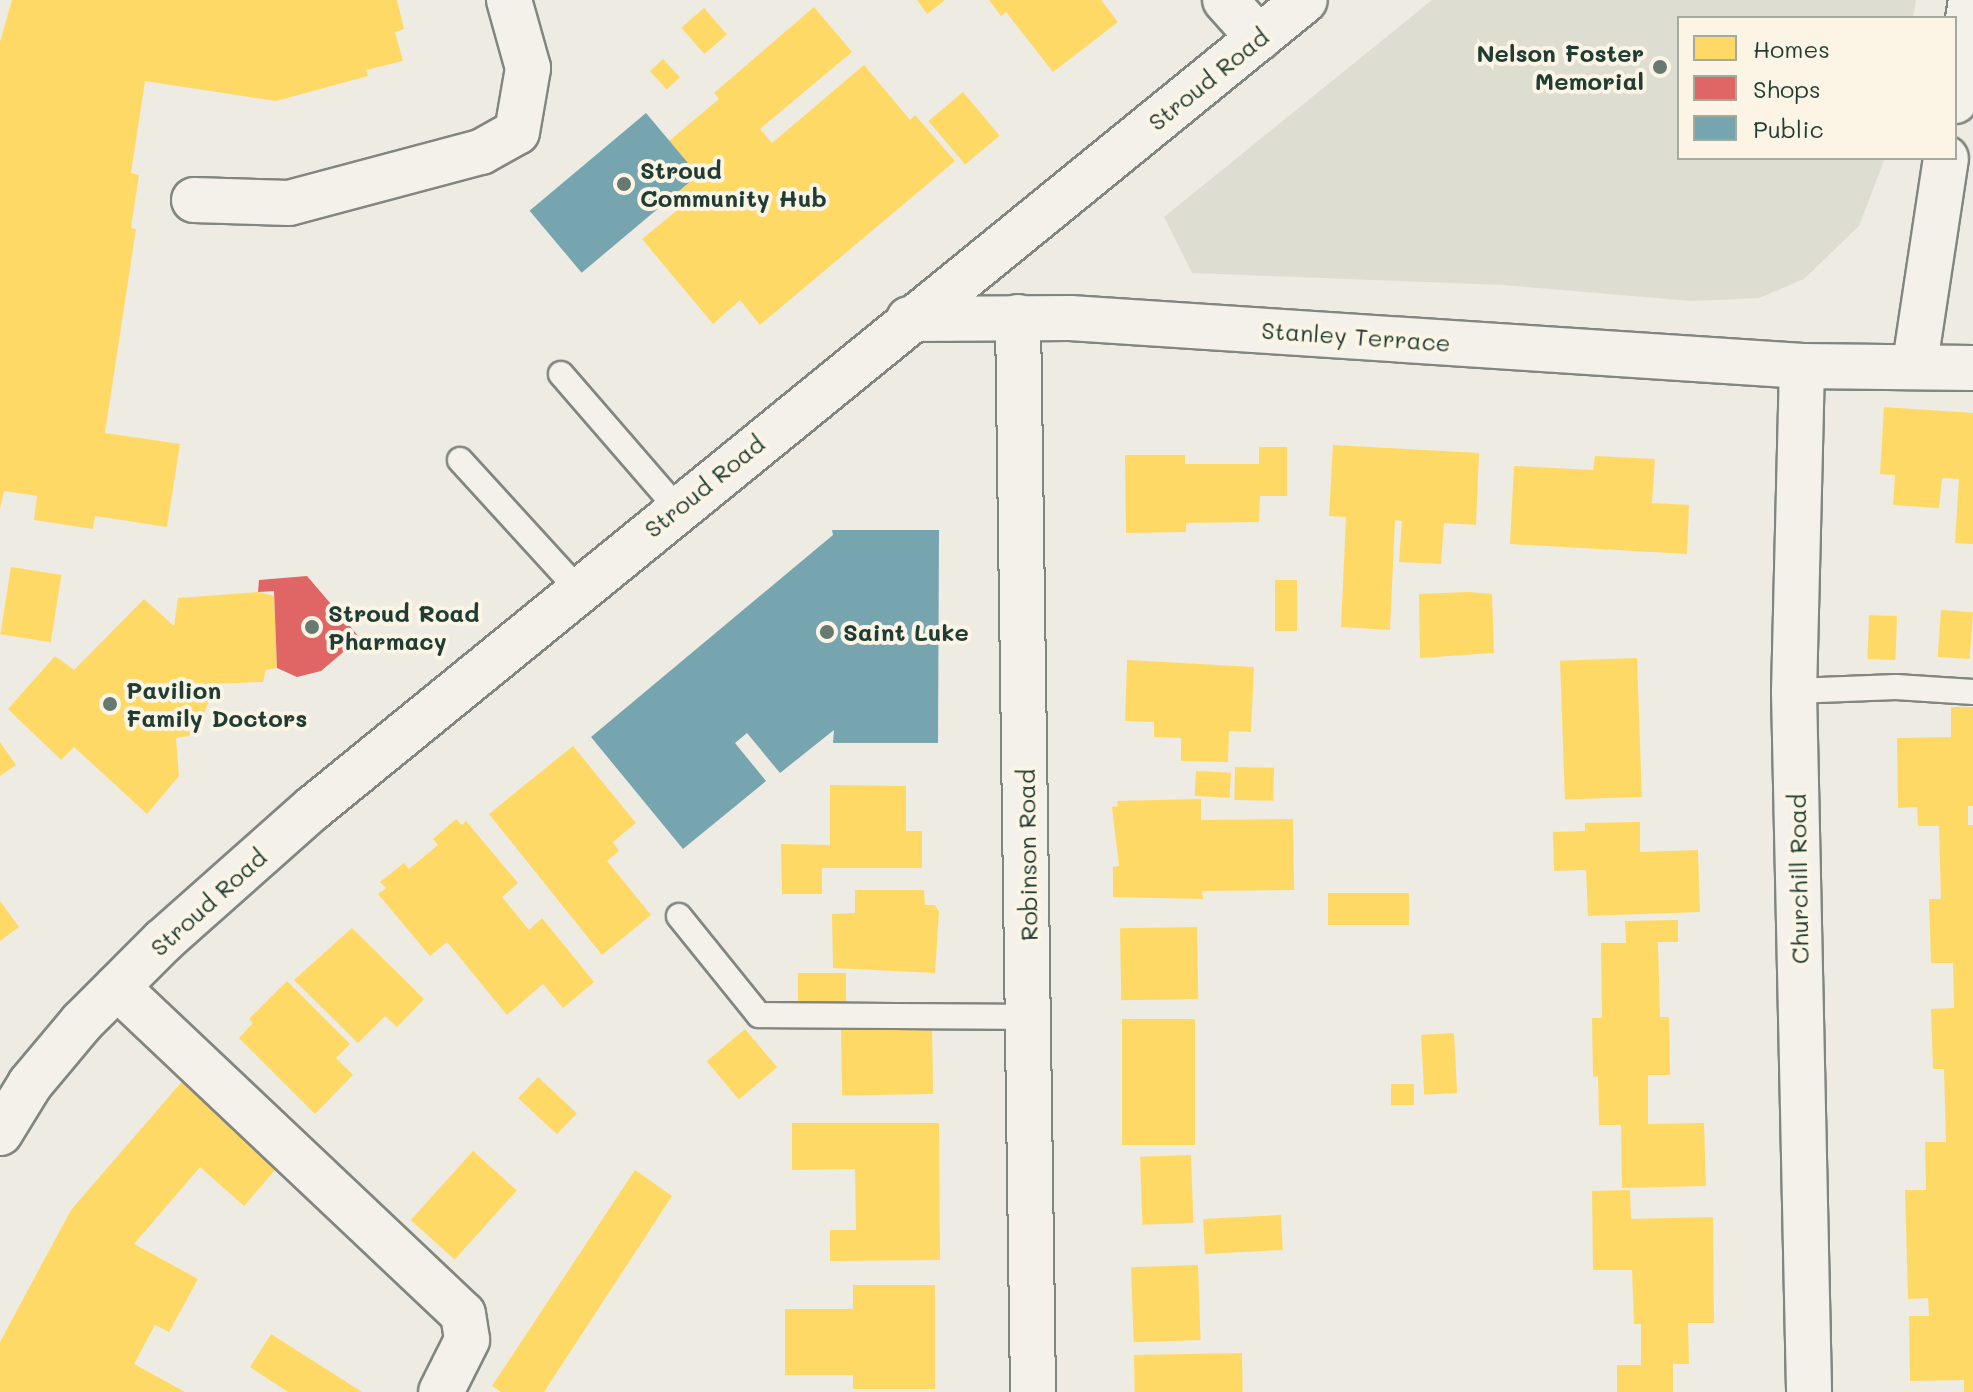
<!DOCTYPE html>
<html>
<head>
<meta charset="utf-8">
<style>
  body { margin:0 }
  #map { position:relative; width:1973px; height:1392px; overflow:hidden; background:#eeebe3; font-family:Mali,sans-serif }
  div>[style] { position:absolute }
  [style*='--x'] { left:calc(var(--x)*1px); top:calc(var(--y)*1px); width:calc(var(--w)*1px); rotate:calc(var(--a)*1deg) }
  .green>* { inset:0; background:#deddd1 }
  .homes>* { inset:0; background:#ffd966; transform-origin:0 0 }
  .shops>* { inset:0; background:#e06666 }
  .public>* { inset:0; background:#76a5af; transform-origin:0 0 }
  .roads { filter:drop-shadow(2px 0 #828681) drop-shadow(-2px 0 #828681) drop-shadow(0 2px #828681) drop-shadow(0 -2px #828681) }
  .lane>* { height:24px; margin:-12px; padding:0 12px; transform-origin:12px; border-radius:12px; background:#f4f1eb }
  .street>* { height:44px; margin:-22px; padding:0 22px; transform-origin:22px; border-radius:22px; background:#f4f1eb }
  .secondary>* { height:44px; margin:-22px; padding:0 22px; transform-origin:22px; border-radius:22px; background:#f4f1eb }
  .dots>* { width:22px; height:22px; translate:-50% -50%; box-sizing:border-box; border:4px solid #fcf5e5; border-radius:50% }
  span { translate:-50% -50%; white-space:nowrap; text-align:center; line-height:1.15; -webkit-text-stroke:8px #fcf5e5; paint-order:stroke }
  .poi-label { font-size:24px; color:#1f3d34; font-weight:700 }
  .right { translate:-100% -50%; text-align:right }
  .left { translate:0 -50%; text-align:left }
  .street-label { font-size:24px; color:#1f3d34 }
  .legend { position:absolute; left:1677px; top:16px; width:280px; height:144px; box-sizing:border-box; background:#fcf5e5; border:2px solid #a4ab9e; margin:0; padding:10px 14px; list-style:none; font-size:24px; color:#1f3d34 }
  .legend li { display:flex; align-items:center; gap:16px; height:40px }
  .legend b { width:40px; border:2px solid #a4ab9e }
</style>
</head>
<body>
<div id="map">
  <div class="green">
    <div style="clip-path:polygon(1432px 0,1916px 0,1913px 18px,1679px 18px,1679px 158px,1885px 158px,1859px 226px,1804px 279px,1759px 298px,1691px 301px,1504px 285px,1192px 273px,1164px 217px)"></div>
  </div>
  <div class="homes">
    <div style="clip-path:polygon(12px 0,397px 0,404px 29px,395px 32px,403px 61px,366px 70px,368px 76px,276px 101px,145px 81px,131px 173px,139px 175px,131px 228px,136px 229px,105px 433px,180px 444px,167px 527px,95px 516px,93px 529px,34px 520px,37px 496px,4px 491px,0 509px,0 42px)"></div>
    <div style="clip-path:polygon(917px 0,945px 0,927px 14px)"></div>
    <div style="clip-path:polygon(989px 0,1101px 0,1118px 22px,1053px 72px,1006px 12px,1001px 16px)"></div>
    <div style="clip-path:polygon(814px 7px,852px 52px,760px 129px,772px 143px,864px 65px,910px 120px,915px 115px,955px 161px,760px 325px,740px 300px,713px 324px,642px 239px,685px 204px,676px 194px,698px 175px,669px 141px,719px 99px,714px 93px)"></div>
    <div style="left:704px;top:8px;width:35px;height:30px;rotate:49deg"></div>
    <div style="left:663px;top:59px;width:25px;height:18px;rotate:47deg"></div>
    <div style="left:963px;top:92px;width:57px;height:45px;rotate:50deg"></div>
    <div style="clip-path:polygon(1884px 407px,1973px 413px,1973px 544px,1955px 543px,1959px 479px,1942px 478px,1939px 508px,1893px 505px,1895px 475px,1880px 474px)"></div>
    <div style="clip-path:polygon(1333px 445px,1479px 453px,1476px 525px,1444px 523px,1441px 564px,1399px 562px,1402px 521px,1395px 520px,1390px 630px,1341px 627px,1346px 517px,1329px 516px)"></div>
    <div style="clip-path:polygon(1259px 447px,1287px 447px,1287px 496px,1260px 496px,1259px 522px,1186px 523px,1186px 532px,1126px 533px,1125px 455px,1185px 455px,1185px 464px,1259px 464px)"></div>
    <div style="clip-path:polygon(1595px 456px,1655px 459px,1652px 503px,1689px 505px,1687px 554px,1510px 544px,1514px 466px,1593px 470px)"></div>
    <div style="left:11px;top:567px;width:51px;height:68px;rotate:9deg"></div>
    <div style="left:1275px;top:580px;width:22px;height:51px"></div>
    <div style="clip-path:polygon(258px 592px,274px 596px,277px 668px,266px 670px,263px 682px,209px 684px,210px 699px,199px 725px,189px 736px,176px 738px,179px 776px,147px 814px,74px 747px,61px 760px,8px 709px,55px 656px,74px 670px,144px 599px,174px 626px,178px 598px)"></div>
    <div style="clip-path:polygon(1469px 592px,1492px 594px,1494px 653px,1420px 658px,1419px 594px)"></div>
    <div style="left:1941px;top:610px;width:32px;height:47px;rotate:4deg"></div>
    <div style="left:1869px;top:615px;width:28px;height:44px;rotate:2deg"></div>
    <div style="left:1637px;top:658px;width:139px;height:77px;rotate:88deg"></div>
    <div style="clip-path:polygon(1127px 660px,1254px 667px,1251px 732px,1229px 731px,1228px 762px,1181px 761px,1181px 738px,1154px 737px,1154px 722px,1125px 721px)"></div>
    <div style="clip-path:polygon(1951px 707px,1973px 707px,1973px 806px,1968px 806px,1968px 825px,1973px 825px,1973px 1392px,1964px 1392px,1964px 1380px,1910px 1381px,1909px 1316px,1929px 1316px,1928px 1298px,1908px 1299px,1905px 1190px,1926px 1190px,1925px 1142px,1946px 1142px,1944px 1069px,1933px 1069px,1931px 1009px,1954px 1008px,1953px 963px,1931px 963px,1929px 899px,1941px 899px,1939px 826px,1918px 826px,1917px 807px,1898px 808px,1897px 738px,1951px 737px)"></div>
    <div style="clip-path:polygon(0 742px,16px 765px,0 776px)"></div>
    <div style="clip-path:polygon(573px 746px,636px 823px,613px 842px,619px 851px,607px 861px,651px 915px,602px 955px,489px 814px)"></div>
    <div style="left:1235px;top:767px;width:39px;height:33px;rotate:1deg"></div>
    <div style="left:1196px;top:771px;width:35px;height:25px;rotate:3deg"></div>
    <div style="clip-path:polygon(830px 785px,906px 786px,906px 831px,922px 831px,922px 868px,822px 868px,822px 894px,782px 894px,781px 844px,830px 845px)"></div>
    <div style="clip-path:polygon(1201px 799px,1201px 820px,1293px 819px,1294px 890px,1202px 891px,1203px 899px,1113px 897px,1113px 867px,1119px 866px,1112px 807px,1118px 806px,1117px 801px)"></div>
    <div style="clip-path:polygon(456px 819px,462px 825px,466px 821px,518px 883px,502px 897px,529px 930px,542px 918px,594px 982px,563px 1008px,543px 984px,507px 1015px,447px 942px,430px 956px,378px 894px,386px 888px,380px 882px,404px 863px,409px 869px,438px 845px,433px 839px)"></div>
    <div style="clip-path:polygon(1640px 822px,1640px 852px,1698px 850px,1700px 912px,1588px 916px,1586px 870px,1554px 871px,1553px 832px,1585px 831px,1585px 823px)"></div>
    <div style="clip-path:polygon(855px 890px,924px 890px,925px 905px,935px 905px,939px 912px,935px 973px,833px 968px,832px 914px,855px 913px)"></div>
    <div style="left:1409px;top:893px;width:32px;height:81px;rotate:90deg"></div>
    <div style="clip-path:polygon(0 901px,19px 927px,0 941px)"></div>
    <div style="clip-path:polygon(1678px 920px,1678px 942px,1658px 942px,1660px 1017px,1669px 1017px,1670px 1075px,1648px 1075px,1648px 1124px,1704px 1123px,1706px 1186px,1622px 1188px,1621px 1125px,1599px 1125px,1598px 1076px,1593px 1077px,1592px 1018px,1602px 1018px,1601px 943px,1626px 943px,1625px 921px)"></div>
    <div style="left:1197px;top:927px;width:72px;height:77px;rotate:89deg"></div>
    <div style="clip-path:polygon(352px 928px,424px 999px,397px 1027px,385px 1016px,358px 1043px,294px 980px)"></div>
    <div style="left:798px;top:973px;width:48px;height:33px"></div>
    <div style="clip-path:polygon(287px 981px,350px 1044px,336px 1058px,353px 1075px,315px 1114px,239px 1038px,253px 1023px,249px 1019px)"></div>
    <div style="left:1122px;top:1019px;width:73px;height:126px"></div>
    <div style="left:932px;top:1027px;width:67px;height:91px;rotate:89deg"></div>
    <div style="left:745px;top:1029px;width:50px;height:50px;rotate:50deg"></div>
    <div style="left:1454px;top:1033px;width:60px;height:33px;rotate:87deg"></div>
    <div style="left:538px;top:1077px;width:53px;height:29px;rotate:43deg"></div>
    <div style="clip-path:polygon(185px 1078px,282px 1162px,244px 1206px,200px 1167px,134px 1244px,198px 1279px,169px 1332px,155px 1325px,134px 1364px,185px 1392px,0 1392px,0 1342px,71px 1210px)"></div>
    <div style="left:1414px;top:1084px;width:21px;height:23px;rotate:90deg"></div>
    <div style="clip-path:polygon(792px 1123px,939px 1123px,940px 1260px,830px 1261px,830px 1230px,856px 1230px,855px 1169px,792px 1170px)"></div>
    <div style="left:473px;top:1151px;width:59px;height:93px;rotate:42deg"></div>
    <div style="left:1191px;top:1155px;width:68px;height:51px;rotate:88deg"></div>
    <div style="clip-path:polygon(635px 1170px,672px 1196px,544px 1392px,501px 1392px,492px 1386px)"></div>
    <div style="clip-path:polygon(1630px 1190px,1631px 1219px,1713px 1217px,1714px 1323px,1688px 1323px,1689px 1364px,1673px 1364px,1673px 1392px,1617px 1392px,1617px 1365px,1641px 1365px,1641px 1324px,1634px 1324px,1632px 1270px,1593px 1270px,1592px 1191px)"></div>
    <div style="left:1281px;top:1215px;width:35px;height:78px;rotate:87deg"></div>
    <div style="left:1198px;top:1265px;width:75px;height:67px;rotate:88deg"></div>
    <div style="clip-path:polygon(853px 1285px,935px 1285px,935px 1389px,853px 1389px,853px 1375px,785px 1375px,785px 1309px,853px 1309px)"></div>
    <div style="clip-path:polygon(271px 1334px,362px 1392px,288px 1392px,250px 1367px)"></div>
    <div style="left:1242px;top:1353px;width:39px;height:108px;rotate:89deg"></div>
  </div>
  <div class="shops">
    <div style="clip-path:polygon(307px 576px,360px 638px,321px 671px,297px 677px,277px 668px,274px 591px,258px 592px,259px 580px)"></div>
  </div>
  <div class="public">
    <div style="left:646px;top:113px;width:81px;height:152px;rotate:50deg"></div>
    <div style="clip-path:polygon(832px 530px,939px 530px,938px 743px,833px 743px,834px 730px,780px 773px,747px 733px,735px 743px,766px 781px,683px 849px,591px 737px,833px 535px)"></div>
  </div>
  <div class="roads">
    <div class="lane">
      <div style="--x:561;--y:374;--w:177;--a:49.1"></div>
      <div style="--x:460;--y:460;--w:173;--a:47.6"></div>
      <div style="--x:1794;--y:691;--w:102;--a:-2.2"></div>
      <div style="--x:1896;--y:687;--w:77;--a:3.7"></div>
      <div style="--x:679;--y:916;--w:127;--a:51.1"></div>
      <div style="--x:759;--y:1015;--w:270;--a:0.4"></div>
    </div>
    <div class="street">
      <div style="--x:1225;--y:0;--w:51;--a:48.2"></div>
      <div style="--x:1955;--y:101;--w:102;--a:-81"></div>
      <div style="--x:194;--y:200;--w:95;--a:1.8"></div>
      <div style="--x:289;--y:203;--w:199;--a:-14.9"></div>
      <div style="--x:481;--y:152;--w:41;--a:-29.1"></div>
      <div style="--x:517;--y:132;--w:65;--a:-80.2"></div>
      <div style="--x:528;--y:68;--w:71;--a:-105.6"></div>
      <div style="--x:1018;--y:317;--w:1075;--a:89.2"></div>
      <div style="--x:909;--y:319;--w:161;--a:-0.4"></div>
      <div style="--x:1070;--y:318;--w:734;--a:3.75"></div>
      <div style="--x:1802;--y:366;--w:171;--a:0.7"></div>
      <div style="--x:1915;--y:363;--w:207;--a:-81.4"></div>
      <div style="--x:1802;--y:366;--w:325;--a:91.4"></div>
      <div style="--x:1794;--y:691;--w:701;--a:88.77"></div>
      <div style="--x:117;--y:987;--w:476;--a:43.4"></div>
      <div style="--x:463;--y:1314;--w:26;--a:81"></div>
      <div style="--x:467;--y:1340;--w:58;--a:116.6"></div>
    </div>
    <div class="secondary">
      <div style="--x:0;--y:1133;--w:57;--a:-58.5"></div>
      <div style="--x:30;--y:1084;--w:81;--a:-50"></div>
      <div style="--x:82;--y:1022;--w:115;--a:-45"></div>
      <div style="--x:163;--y:941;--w:200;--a:-41.6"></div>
      <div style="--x:313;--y:808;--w:1279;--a:-39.16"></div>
    </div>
  </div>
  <div class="dots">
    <div style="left:1660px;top:67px;background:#677a71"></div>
    <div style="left:624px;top:184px;background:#677a71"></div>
    <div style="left:312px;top:627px;background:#677a71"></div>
    <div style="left:827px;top:632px;background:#677a71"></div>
    <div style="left:110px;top:704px;background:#677a71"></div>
  </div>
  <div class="poi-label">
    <span class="right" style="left:1644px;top:67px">Nelson Foster<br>Memorial</span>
    <span class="left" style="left:640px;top:184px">Stroud<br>Community Hub</span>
    <span class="left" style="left:328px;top:627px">Stroud Road<br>Pharmacy</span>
    <span class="left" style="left:843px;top:632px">Saint Luke</span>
    <span class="left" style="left:126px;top:704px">Pavilion<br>Family Doctors</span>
  </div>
  <div class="street-label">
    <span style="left:1208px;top:79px;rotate:-39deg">Stroud Road</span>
    <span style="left:1356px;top:336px;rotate:4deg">Stanley Terrace</span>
    <span style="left:704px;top:486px;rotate:-39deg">Stroud Road</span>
    <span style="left:1027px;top:855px;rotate:-91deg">Robinson Road</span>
    <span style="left:1798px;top:879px;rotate:-91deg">Churchill Road</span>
    <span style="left:208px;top:902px;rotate:-42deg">Stroud Road</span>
  </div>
  <ul class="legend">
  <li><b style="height:22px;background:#ffd966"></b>Homes</li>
  <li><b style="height:22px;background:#e06666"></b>Shops</li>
  <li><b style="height:22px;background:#76a5af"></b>Public</li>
  </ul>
</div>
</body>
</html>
